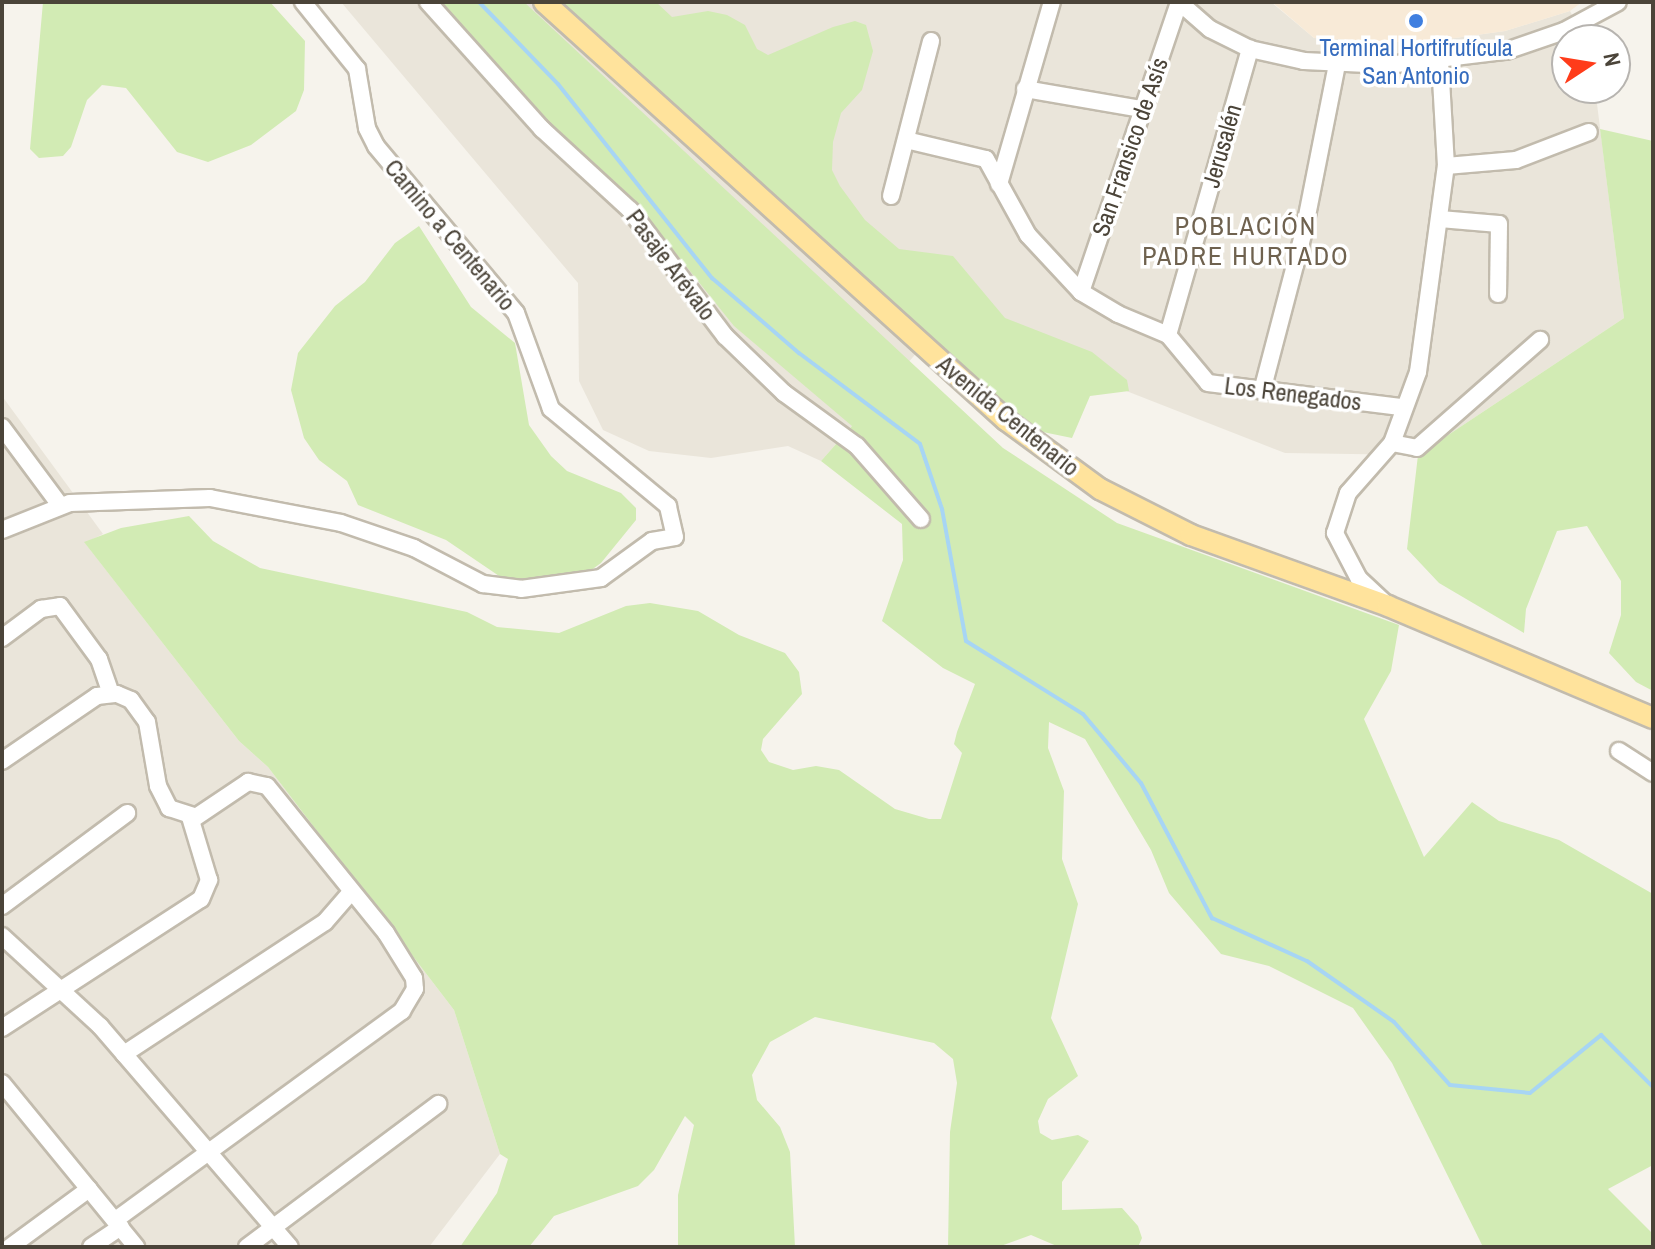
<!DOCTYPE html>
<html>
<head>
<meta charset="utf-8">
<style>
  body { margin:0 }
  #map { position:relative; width:1655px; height:1249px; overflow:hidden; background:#f6f3ec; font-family:"Archivo Narrow",sans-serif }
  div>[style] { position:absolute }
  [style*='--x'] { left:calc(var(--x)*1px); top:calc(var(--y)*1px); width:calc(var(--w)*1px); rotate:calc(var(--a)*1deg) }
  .residential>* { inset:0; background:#eae5da }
  .commercial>* { inset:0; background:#f8ead7 }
  .green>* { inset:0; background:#d2ebb4 }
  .stream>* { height:4px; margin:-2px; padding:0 2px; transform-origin:2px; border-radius:2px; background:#a7d5f4 }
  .roads { filter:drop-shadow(2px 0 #c2bbad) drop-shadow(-2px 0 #c2bbad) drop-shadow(0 2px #c2bbad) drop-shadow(0 -2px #c2bbad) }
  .minor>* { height:16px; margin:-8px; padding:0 8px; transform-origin:8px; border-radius:8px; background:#fff }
  .major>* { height:20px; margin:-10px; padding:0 10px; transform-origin:10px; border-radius:10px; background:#ffe39c }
  .dots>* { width:22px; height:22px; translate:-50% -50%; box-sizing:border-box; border:4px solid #fff; border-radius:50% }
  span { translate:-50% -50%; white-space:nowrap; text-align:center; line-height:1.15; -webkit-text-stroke:7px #fff; paint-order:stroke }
  .shop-label { font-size:24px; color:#366cbe }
  .street-label { font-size:24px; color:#4b4439 }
  .neighbourhood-label { font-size:26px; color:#6f624f; letter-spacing:2px }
  .frame { position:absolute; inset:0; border:4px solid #4b4439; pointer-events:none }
  .north { position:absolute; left:1551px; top:24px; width:80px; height:80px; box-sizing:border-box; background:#fff; border:2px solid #b7b4b0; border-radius:50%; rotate:78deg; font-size:22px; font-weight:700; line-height:32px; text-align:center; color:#4b4439 }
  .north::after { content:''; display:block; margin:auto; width:28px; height:36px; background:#ff3c1a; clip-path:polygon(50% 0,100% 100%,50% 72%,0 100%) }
</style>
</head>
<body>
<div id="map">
  <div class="residential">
    <div style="clip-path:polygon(341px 2px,1271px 2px,1314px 38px,1419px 43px,1505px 31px,1570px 11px,1585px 40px,1567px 40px,1567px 88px,1595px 88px,1624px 318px,1418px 455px,1285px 453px,1111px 385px,959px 305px,821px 461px,788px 446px,711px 458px,649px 451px,603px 430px,579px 381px,578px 283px)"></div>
    <div style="clip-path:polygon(2px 396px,103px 534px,85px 543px,239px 741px,268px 767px,454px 1010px,500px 1154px,429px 1247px,2px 1247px)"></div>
  </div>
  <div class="commercial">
    <div style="clip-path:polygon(1272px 2px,1582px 2px,1570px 11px,1505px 31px,1419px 43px,1314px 38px)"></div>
  </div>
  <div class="green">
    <div style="clip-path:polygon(43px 2px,270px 2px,305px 41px,304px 90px,296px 111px,251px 145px,208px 162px,177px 152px,126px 88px,102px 85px,87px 100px,71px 147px,63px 156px,39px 158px,30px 149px)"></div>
    <div style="clip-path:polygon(441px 2px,524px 2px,1003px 448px,1117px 523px,1399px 625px,1391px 671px,1364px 719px,1424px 857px,1472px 802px,1499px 821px,1559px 840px,1653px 894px,1653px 1165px,1608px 1189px,1653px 1234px,1653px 1247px,1483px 1247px,1392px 1063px,1353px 1008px,1269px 966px,1221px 954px,1169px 893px,1151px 850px,1085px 739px,1049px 722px,1048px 748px,1064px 791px,1062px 859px,1078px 904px,1051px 1018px,1078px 1076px,1048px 1099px,1038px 1121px,1040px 1133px,1052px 1140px,1078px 1135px,1089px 1141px,1062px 1182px,1062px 1210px,1122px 1208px,1138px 1226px,1142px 1238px,1138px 1247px,1059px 1247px,1031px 1235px,998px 1247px,948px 1247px,950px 1132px,957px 1083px,953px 1059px,934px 1043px,815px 1017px,770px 1042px,752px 1075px,757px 1100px,780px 1127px,790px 1152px,795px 1247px,678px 1247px,678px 1195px,694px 1125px,685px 1116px,654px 1170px,638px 1186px,554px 1216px,529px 1247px,460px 1247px,497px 1193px,508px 1159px,500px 1154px,454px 1010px,268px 767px,239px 741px,84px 542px,121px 528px,189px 516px,213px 541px,260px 568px,467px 612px,497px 627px,559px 633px,626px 606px,650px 603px,698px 611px,739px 635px,785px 653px,799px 672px,802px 694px,763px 739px,761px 750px,769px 762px,793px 770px,816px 766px,839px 770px,895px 809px,929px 819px,941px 819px,962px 753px,954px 744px,957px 732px,975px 684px,943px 668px,882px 621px,903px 560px,902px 524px,821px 461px,852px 426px,734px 326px,645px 215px,552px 128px)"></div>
    <div style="clip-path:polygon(560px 2px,656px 2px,672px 17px,708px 11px,727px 15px,745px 25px,757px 49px,768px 55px,833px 27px,855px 21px,866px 25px,873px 51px,862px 90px,841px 113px,833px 142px,832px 170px,840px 186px,865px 220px,899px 249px,953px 256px,1005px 318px,1092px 352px,1127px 380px,1129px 391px,1090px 396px,1072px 438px,1038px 431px,892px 308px)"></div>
    <div style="clip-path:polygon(1600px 129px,1653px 141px,1653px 691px,1636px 682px,1609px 653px,1621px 615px,1621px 581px,1587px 526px,1557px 531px,1526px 609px,1524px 633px,1439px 583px,1407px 549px,1418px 455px,1624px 318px)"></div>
    <div style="clip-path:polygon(419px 226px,471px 307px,515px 343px,529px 425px,551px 456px,567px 471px,621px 493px,636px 508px,636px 520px,601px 563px,583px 576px,537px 588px,505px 580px,446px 540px,358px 505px,347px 481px,319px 460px,304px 438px,291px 390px,298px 353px,335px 306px,365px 282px,395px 243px)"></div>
  </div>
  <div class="stream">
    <div style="--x:479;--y:2;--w:114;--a:46.1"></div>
    <div style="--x:558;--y:84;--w:248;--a:51.6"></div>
    <div style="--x:712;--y:278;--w:115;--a:40.8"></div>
    <div style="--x:799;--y:353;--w:151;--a:36.9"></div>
    <div style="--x:920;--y:444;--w:69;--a:71.3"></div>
    <div style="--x:942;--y:509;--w:134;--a:79.7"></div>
    <div style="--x:966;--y:641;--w:138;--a:32"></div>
    <div style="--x:1083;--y:714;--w:90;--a:50"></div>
    <div style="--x:1141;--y:783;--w:153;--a:62.3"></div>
    <div style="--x:1212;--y:918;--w:104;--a:24.4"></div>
    <div style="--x:1307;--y:961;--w:106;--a:35"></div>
    <div style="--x:1394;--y:1022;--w:84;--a:48.4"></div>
    <div style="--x:1450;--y:1085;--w:80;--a:5.7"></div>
    <div style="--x:1530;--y:1093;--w:92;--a:-39.2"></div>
    <div style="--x:1601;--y:1035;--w:74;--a:45"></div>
  </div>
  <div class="roads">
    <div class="minor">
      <div style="--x:428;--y:2;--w:171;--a:48.1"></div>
      <div style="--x:542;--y:129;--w:120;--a:42.6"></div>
      <div style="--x:630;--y:210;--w:158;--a:53"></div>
      <div style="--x:725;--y:336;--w:82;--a:44"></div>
      <div style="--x:784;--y:393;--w:90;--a:36"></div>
      <div style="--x:857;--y:446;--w:97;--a:48.8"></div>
      <div style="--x:1179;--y:2;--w:41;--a:41.1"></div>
      <div style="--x:1210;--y:29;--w:45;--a:26.6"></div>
      <div style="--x:1250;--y:49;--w:55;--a:12.5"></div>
      <div style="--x:1304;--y:61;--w:84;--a:2.7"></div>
      <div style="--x:1388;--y:65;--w:119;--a:-6.8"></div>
      <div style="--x:1506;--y:51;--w:61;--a:-19"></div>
      <div style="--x:1564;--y:31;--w:61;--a:-28.2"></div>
      <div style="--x:1025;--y:89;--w:118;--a:9.8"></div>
      <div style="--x:906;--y:140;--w:82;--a:13.4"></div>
      <div style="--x:986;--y:159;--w:87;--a:61.1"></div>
      <div style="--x:1028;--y:235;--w:78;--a:47.1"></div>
      <div style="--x:1081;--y:292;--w:43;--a:30.7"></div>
      <div style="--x:1118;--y:314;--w:54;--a:22.8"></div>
      <div style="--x:1168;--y:335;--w:62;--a:50.2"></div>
      <div style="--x:1208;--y:383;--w:194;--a:7.1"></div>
      <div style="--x:1446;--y:166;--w:70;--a:-4.9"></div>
      <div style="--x:1516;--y:160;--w:78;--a:-21"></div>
      <div style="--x:999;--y:184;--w:190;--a:-73.8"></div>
      <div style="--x:891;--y:196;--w:160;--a:-75.5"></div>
      <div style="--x:1440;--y:219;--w:59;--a:4.8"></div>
      <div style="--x:1499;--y:224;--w:70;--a:90.8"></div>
      <div style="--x:1081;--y:292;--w:305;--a:-71.3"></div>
      <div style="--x:1168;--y:335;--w:298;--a:-74"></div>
      <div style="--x:1262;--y:391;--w:165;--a:-75.3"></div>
      <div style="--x:1304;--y:231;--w:170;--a:-78.8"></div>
      <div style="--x:2;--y:427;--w:97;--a:53.4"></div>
      <div style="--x:1392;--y:443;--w:25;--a:11"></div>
      <div style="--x:1417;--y:448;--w:164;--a:-41.3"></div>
      <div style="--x:2;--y:530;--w:73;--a:-21.7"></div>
      <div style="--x:70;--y:503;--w:140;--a:-2"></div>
      <div style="--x:210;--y:498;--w:133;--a:10.8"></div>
      <div style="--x:341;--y:523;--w:77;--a:18.9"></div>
      <div style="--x:414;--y:548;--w:78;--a:27.6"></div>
      <div style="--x:483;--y:584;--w:38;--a:7"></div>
      <div style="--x:521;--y:589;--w:81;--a:-7.8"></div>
      <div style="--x:601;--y:578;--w:63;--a:-36"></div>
      <div style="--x:652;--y:541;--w:23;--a:-10"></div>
      <div style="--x:675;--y:537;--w:32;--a:-103"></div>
      <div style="--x:668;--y:506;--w:152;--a:-140.3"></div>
      <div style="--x:551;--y:409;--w:102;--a:-110"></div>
      <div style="--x:516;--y:313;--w:218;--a:-130"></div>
      <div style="--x:376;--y:146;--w:20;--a:-117"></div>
      <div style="--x:367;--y:128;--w:60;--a:-99.6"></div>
      <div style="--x:357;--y:69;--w:86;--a:-128.9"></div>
      <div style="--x:1383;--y:601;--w:33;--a:-137"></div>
      <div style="--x:1359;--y:579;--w:52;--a:-117.6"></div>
      <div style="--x:1335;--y:533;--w:42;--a:-72"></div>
      <div style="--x:1348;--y:493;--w:67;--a:-48.7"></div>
      <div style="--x:1392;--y:443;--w:76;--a:-69.9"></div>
      <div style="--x:1418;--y:372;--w:208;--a:-82.3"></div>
      <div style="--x:1446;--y:166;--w:105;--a:-93.3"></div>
      <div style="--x:2;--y:638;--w:49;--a:-36.6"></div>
      <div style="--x:41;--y:609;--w:19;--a:-9"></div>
      <div style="--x:60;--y:606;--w:66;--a:53.7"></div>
      <div style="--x:99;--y:659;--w:36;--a:71"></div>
      <div style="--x:1619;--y:751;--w:40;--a:32.9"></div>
      <div style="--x:2;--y:761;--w:115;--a:-34.4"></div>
      <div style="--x:97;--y:696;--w:20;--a:-6"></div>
      <div style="--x:117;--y:694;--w:15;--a:23"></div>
      <div style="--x:131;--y:700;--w:27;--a:54"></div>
      <div style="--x:147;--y:722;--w:65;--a:80.2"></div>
      <div style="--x:158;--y:786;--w:25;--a:63"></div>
      <div style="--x:169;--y:808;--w:28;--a:18"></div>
      <div style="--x:196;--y:817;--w:63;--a:-33.9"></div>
      <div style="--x:248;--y:782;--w:19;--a:12"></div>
      <div style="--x:267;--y:786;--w:189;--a:51"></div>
      <div style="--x:386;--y:933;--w:53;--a:58.1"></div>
      <div style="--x:414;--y:978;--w:11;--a:85"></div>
      <div style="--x:415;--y:989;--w:26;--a:121"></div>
      <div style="--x:402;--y:1011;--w:355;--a:143.9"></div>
      <div style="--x:2;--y:906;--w:156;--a:-36.6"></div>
      <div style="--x:2;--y:936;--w:133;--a:42.6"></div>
      <div style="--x:100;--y:1026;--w:291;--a:49.3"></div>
      <div style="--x:2;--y:1028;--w:237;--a:-33"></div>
      <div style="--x:201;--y:899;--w:21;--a:-67"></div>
      <div style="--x:209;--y:880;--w:66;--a:-106.8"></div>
      <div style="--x:124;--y:1054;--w:240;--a:-33.3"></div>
      <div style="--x:325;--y:922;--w:38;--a:-49"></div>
      <div style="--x:2;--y:1083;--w:212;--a:50.7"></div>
      <div style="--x:10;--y:1247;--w:98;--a:-36.3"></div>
      <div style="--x:91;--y:1247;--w:36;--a:-34"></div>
      <div style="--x:247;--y:1247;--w:239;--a:-36.8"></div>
    </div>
    <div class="major">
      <div style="--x:544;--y:2;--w:623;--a:42.14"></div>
      <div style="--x:1006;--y:420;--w:117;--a:36.3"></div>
      <div style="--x:1100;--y:489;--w:102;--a:26.8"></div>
      <div style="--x:1191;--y:535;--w:209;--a:19.8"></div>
      <div style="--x:1388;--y:606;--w:288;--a:22.9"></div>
    </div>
  </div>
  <div class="dots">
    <div style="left:1416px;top:21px;background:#3f7fe0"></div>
  </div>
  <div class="shop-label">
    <span style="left:1416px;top:62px">Terminal Hortifrutícula<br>San Antonio</span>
  </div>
  <div class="street-label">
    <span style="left:1222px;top:146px;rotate:-74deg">Jerusalén</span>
    <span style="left:1130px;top:147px;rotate:-71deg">San Fransico de Asís</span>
    <span style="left:450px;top:235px;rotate:50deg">Camino a Centenario</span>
    <span style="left:671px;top:265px;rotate:53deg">Pasaje Arévalo</span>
    <span style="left:1293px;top:394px;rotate:7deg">Los Renegados</span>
    <span style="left:1008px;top:416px;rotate:39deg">Avenida Centenario</span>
  </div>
  <div class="neighbourhood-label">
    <span style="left:1246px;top:241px">POBLACIÓN<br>PADRE HURTADO</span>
  </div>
  <div class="frame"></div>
  <div class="north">N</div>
</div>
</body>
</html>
